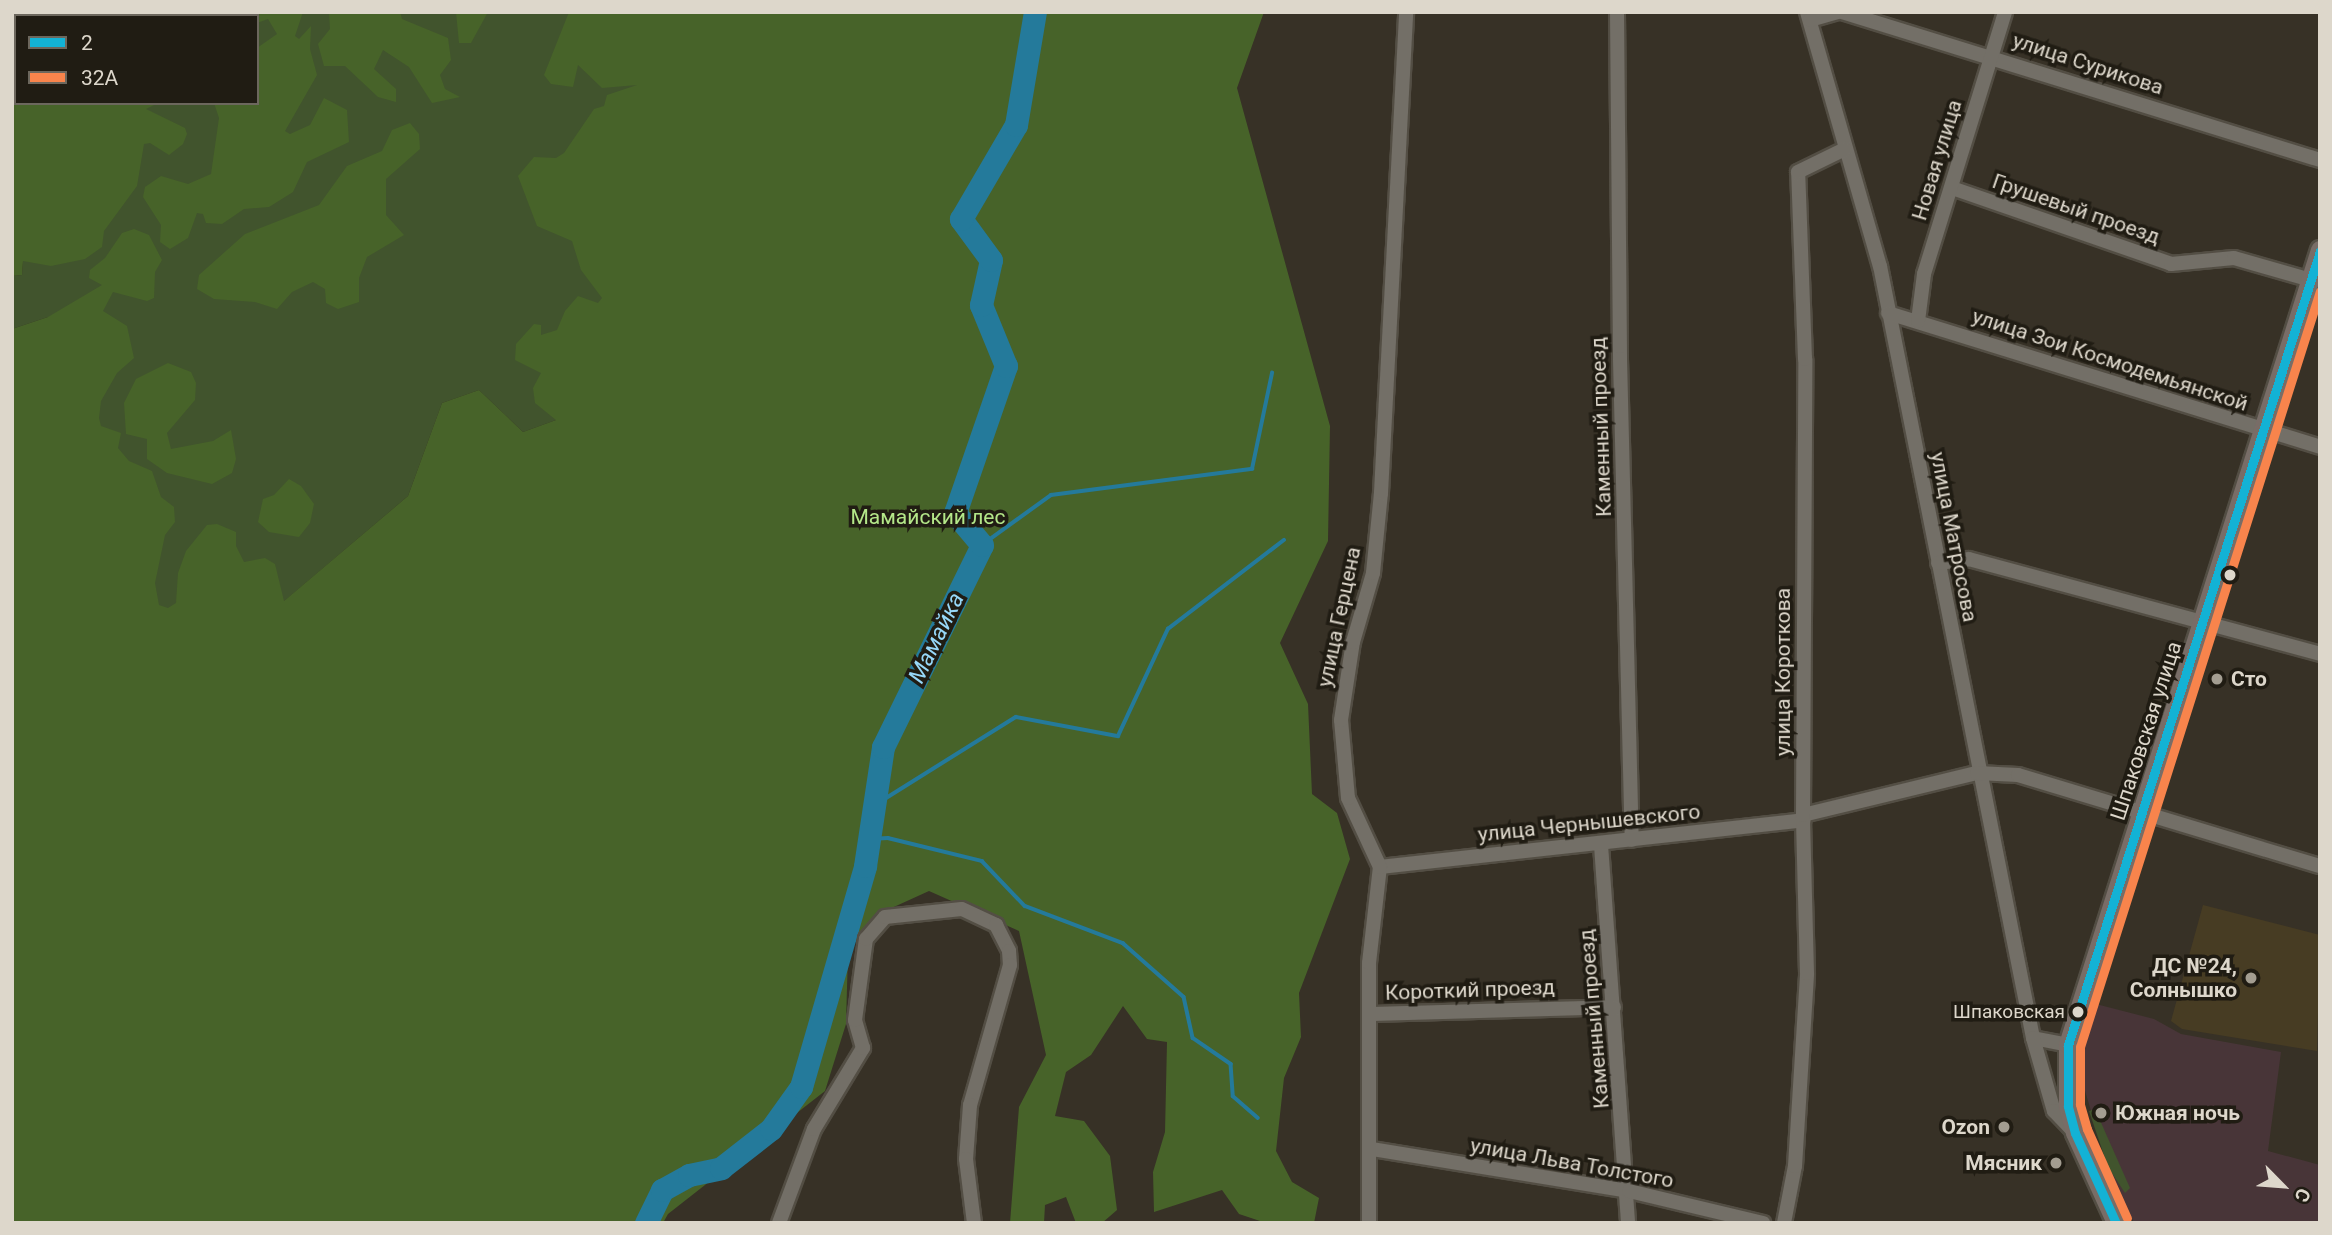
<!DOCTYPE html>
<html>
<head>
<meta charset="utf-8">
<style>
  body { margin:0 }
  #map { position:relative; width:2332px; height:1235px; overflow:hidden; background:#373126; font-family:Roboto,sans-serif }
  div>[style] { position:absolute }
  [style*='--x'] { left:calc(var(--x)*1px); top:calc(var(--y)*1px); width:calc(var(--w)*1px); rotate:calc(var(--a)*1deg) }
  .commercial>* { inset:0; background:#483538 }
  .built>* { inset:0; background:#473c23 }
  .green>* { inset:0; background:#41542d }
  .forest>* { inset:0; background:#476329 }
  .stream>* { height:3.5px; margin:-1.75px; padding:0 1.75px; transform-origin:1.75px; border-radius:1.75px; background:#247a9b }
  .river>* { height:23px; margin:-11.5px; padding:0 11.5px; transform-origin:11.5px; border-radius:11.5px; background:#247a9b }
  .roads { filter:drop-shadow(2px 0 #534e44) drop-shadow(-2px 0 #534e44) drop-shadow(0 2px #534e44) drop-shadow(0 -2px #534e44) }
  .minor>* { height:14px; margin:-7px; padding:0 7px; transform-origin:7px; border-radius:7px; background:#736f67 }
  .major>* { height:18px; margin:-9px; padding:0 9px; transform-origin:9px; border-radius:9px; background:#786d67 }
  .bus-1>* { height:9px; margin:-4.5px; padding:0 4.5px; transform-origin:4.5px; border-radius:4.5px; background:#13b2d5 }
  .bus-2>* { height:9px; margin:-4.5px; padding:0 4.5px; transform-origin:4.5px; border-radius:4.5px; background:#f8844c }
  .dots>* { width:19px; height:19px; translate:-50% -50%; box-sizing:border-box; border:4px solid #201c13; border-radius:50% }
  span { translate:-50% -50%; white-space:nowrap; text-align:center; line-height:1.15; -webkit-text-stroke:7px #201c13; paint-order:stroke }
  .bus-label { font-size:19px; color:#ddd7cb }
  .right { translate:-100% -50%; text-align:right }
  .street-label { font-size:21px; color:#ddd7cb }
  .park-label { font-size:21px; color:#b4e789 }
  .poi-label { font-size:21px; color:#ddd7cb; font-weight:700 }
  .left { translate:0 -50%; text-align:left }
  .water-label { font-size:23px; color:#97d8f9; font-style:italic }
  .frame { position:absolute; inset:0; border:14px solid #ddd7cb; pointer-events:none }
  .legend { position:absolute; left:14px; top:14px; width:245px; height:91px; box-sizing:border-box; background:#201c13; border:2px solid #6c675d; margin:0; padding:9px 12px; list-style:none; font-size:21px; color:#ddd7cb }
  .legend li { display:flex; align-items:center; gap:14px; height:35px }
  .legend b { width:35px; border:2px solid #6c675d }
  .north { position:absolute; left:2248px; top:1151px; width:70px; height:70px; -webkit-text-stroke:5px #201c13; paint-order:stroke; rotate:115deg; font-size:19px; font-weight:700; line-height:28px; text-align:center; color:#ddd7cb }
  .north::after { content:''; display:block; margin:auto; width:24px; height:32px; background:#ddd7cb; clip-path:polygon(50% 0,100% 100%,50% 72%,0 100%) }
</style>
</head>
<body>
<div id="map">
  <div class="commercial">
    <div style="clip-path:polygon(2092px 1003px,2154px 1019px,2181px 1034px,2281px 1052px,2268px 1151px,2320px 1165px,2320px 1223px,2134px 1223px,2108px 1167px,2079px 1071px,2079px 1042px)"></div>
  </div>
  <div class="built">
    <div style="clip-path:polygon(2203px 905px,2320px 935px,2317px 1051px,2182px 1029px,2171px 1021px)"></div>
  </div>
  <div class="green">
    <div style="clip-path:polygon(134px 12px,709px 12px,621px 304px,556px 420px,523px 432px,479px 390px,442px 403px,408px 496px,230px 647px,155px 609px,48px 317px,12px 329px,12px 276px,22px 275px,23px 260px,97px 103px,257px 103px,257px 16px)"></div>
    <div style="clip-path:polygon(2095px 1109px,2130px 1188px,2125px 1193px,2108px 1167px,2089px 1111px)"></div>
  </div>
  <div class="forest">
    <div style="clip-path:polygon(12px 12px,303px 12px,295px 36px,299px 39px,311px 26px,310px 49px,317px 75px,285px 131px,290px 134px,310px 125px,324px 98px,347px 110px,349px 142px,307px 162px,293px 192px,269px 207px,244px 209px,222px 224px,206px 223px,203px 214px,197px 213px,188px 238px,170px 249px,160px 242px,161px 225px,143px 197px,145px 187px,161px 176px,188px 184px,211px 174px,219px 118px,214px 103px,257px 103px,257px 48px,277px 34px,268px 19px,257px 23px,257px 16px,16px 16px,16px 103px,158px 103px,146px 109px,185px 128px,187px 134px,183px 144px,169px 155px,150px 143px,144px 144px,137px 186px,104px 231px,102px 247px,85px 259px,51px 266px,23px 261px,22px 275px,12px 276px)"></div>
    <div style="clip-path:polygon(329px 12px,400px 12px,402px 19px,448px 38px,451px 60px,440px 75px,445px 89px,460px 97px,432px 103px,409px 67px,383px 50px,374px 69px,396px 89px,396px 102px,378px 97px,345px 66px,324px 66px,318px 44px,330px 29px)"></div>
    <div style="clip-path:polygon(456px 12px,488px 12px,471px 43px,459px 43px)"></div>
    <div style="clip-path:polygon(569px 12px,1264px 12px,1237px 88px,1330px 426px,1328px 541px,1280px 643px,1308px 704px,1312px 794px,1337px 813px,1350px 859px,1299px 993px,1301px 1037px,1284px 1078px,1276px 1151px,1292px 1182px,1319px 1198px,1314px 1223px,1266px 1223px,1239px 1214px,1222px 1190px,1154px 1212px,1153px 1172px,1165px 1132px,1167px 1042px,1147px 1039px,1123px 1006px,1091px 1055px,1066px 1072px,1055px 1116px,1084px 1121px,1110px 1156px,1117px 1210px,1102px 1223px,1076px 1223px,1066px 1197px,1045px 1205px,1044px 1223px,1010px 1223px,1019px 1107px,1046px 1055px,1019px 931px,929px 891px,874px 916px,848px 952px,846px 1024px,825px 1091px,668px 1214px,663px 1223px,12px 1223px,12px 329px,48px 317px,102px 285px,89px 278px,90px 270px,105px 258px,122px 233px,134px 229px,149px 235px,162px 260px,155px 272px,154px 298px,147px 301px,113px 292px,103px 311px,127px 326px,134px 358px,117px 373px,101px 401px,99px 418px,101px 426px,121px 433px,118px 448px,129px 461px,152px 471px,161px 497px,174px 507px,175px 522px,165px 535px,155px 583px,159px 605px,168px 608px,176px 603px,178px 573px,186px 551px,207px 525px,217px 524px,236px 532px,236px 546px,244px 562px,265px 558px,275px 564px,284px 601px,408px 496px,442px 403px,479px 390px,523px 432px,556px 420px,535px 403px,533px 388px,541px 373px,515px 360px,516px 344px,534px 324px,541px 325px,541px 335px,557px 330px,565px 311px,578px 296px,598px 303px,602px 298px,581px 270px,572px 241px,537px 226px,518px 176px,534px 157px,556px 158px,564px 153px,594px 109px,604px 106px,607px 95px,637px 85px,602px 88px,578px 65px,573px 87px,551px 84px,544px 75px)"></div>
    <div style="clip-path:polygon(410px 123px,419px 134px,420px 149px,386px 179px,386px 215px,404px 235px,367px 257px,359px 278px,359px 302px,338px 309px,326px 303px,325px 289px,313px 282px,292px 292px,277px 309px,255px 302px,214px 299px,197px 289px,199px 275px,245px 234px,319px 205px,347px 166px,382px 151px,392px 130px)"></div>
    <div style="clip-path:polygon(168px 363px,191px 372px,196px 383px,195px 400px,167px 433px,171px 449px,213px 441px,231px 430px,236px 459px,232px 473px,212px 484px,167px 473px,147px 459px,147px 439px,126px 434px,124px 403px,136px 379px)"></div>
    <div style="clip-path:polygon(289px 479px,301px 486px,314px 504px,310px 523px,299px 537px,269px 532px,258px 522px,263px 499px,274px 495px)"></div>
  </div>
  <div class="stream">
    <div style="--x:982;--y:545;--w:85;--a:-35.9"></div>
    <div style="--x:1051;--y:495;--w:203;--a:-7.4"></div>
    <div style="--x:1252;--y:469;--w:98;--a:-78.2"></div>
    <div style="--x:875;--y:805;--w:166;--a:-32"></div>
    <div style="--x:1016;--y:717;--w:104;--a:10.6"></div>
    <div style="--x:1118;--y:736;--w:118;--a:-65"></div>
    <div style="--x:1168;--y:629;--w:146;--a:-37.5"></div>
    <div style="--x:869;--y:839;--w:19;--a:-3"></div>
    <div style="--x:888;--y:838;--w:97;--a:13.7"></div>
    <div style="--x:982;--y:861;--w:62;--a:46.3"></div>
    <div style="--x:1025;--y:906;--w:105;--a:20.7"></div>
    <div style="--x:1123;--y:943;--w:81;--a:41.5"></div>
    <div style="--x:1184;--y:997;--w:42;--a:77.6"></div>
    <div style="--x:1193;--y:1038;--w:46;--a:34.4"></div>
    <div style="--x:1231;--y:1064;--w:32;--a:86"></div>
    <div style="--x:1233;--y:1096;--w:33;--a:41"></div>
  </div>
  <div class="river">
    <div style="--x:646;--y:1223;--w:37;--a:-64"></div>
    <div style="--x:662;--y:1190;--w:31;--a:-29"></div>
    <div style="--x:689;--y:1175;--w:33;--a:-12"></div>
    <div style="--x:721;--y:1168;--w:63;--a:-38"></div>
    <div style="--x:771;--y:1129;--w:52;--a:-54.5"></div>
    <div style="--x:801;--y:1087;--w:230;--a:-73.8"></div>
    <div style="--x:865;--y:866;--w:120;--a:-81.4"></div>
    <div style="--x:883;--y:747;--w:225;--a:-63.9"></div>
    <div style="--x:982;--y:545;--w:42;--a:-130.2"></div>
    <div style="--x:955;--y:513;--w:156;--a:-70.9"></div>
    <div style="--x:1006;--y:366;--w:66;--a:-112.3"></div>
    <div style="--x:981;--y:305;--w:46;--a:-77.5"></div>
    <div style="--x:991;--y:260;--w:51;--a:-126.2"></div>
    <div style="--x:961;--y:219;--w:109;--a:-59.7"></div>
    <div style="--x:1016;--y:125;--w:115;--a:-80.5"></div>
  </div>
  <div class="roads">
    <div class="minor">
      <div style="--x:1617;--y:12;--w:347;--a:89.5"></div>
      <div style="--x:1620;--y:359;--w:481;--a:88.6"></div>
      <div style="--x:1807;--y:12;--w:264;--a:74"></div>
      <div style="--x:1880;--y:266;--w:787;--a:78.79"></div>
      <div style="--x:2033;--y:1038;--w:36;--a:11"></div>
      <div style="--x:1842;--y:12;--w:500;--a:17.2"></div>
      <div style="--x:1810;--y:20;--w:29;--a:-16"></div>
      <div style="--x:1952;--y:188;--w:232;--a:19.1"></div>
      <div style="--x:2171;--y:264;--w:63;--a:-5.4"></div>
      <div style="--x:2234;--y:258;--w:80;--a:15.9"></div>
      <div style="--x:1888;--y:313;--w:452;--a:17.2"></div>
      <div style="--x:1918;--y:321;--w:47;--a:-82.7"></div>
      <div style="--x:1924;--y:274;--w:274;--a:-72.8"></div>
      <div style="--x:1938;--y:563;--w:31;--a:-7"></div>
      <div style="--x:1969;--y:559;--w:364;--a:15.1"></div>
      <div style="--x:1803;--y:815;--w:179;--a:-13.6"></div>
      <div style="--x:1977;--y:773;--w:41;--a:2.8"></div>
      <div style="--x:2018;--y:775;--w:315;--a:16.8"></div>
      <div style="--x:1601;--y:845;--w:379;--a:85.9"></div>
      <div style="--x:1380;--y:867;--w:426;--a:-6.3"></div>
      <div style="--x:1370;--y:1014;--w:244;--a:-1.6"></div>
      <div style="--x:2033;--y:1038;--w:76;--a:74"></div>
      <div style="--x:2054;--y:1111;--w:30;--a:46"></div>
      <div style="--x:1372;--y:1149;--w:260;--a:9.3"></div>
      <div style="--x:1629;--y:1191;--w:138;--a:13.4"></div>
      <div style="--x:779;--y:1223;--w:100;--a:-69.6"></div>
      <div style="--x:814;--y:1129;--w:95;--a:-58.8"></div>
      <div style="--x:863;--y:1048;--w:29;--a:-106"></div>
      <div style="--x:855;--y:1020;--w:82;--a:-82.3"></div>
      <div style="--x:866;--y:939;--w:29;--a:-49"></div>
      <div style="--x:885;--y:917;--w:77;--a:-5.9"></div>
      <div style="--x:962;--y:909;--w:38;--a:25"></div>
      <div style="--x:996;--y:925;--w:29;--a:63"></div>
      <div style="--x:1009;--y:951;--w:14;--a:86"></div>
      <div style="--x:1010;--y:965;--w:146;--a:105.9"></div>
      <div style="--x:970;--y:1105;--w:54;--a:94.2"></div>
      <div style="--x:966;--y:1159;--w:64;--a:82.9"></div>
      <div style="--x:1369;--y:1223;--w:260;--a:-90"></div>
      <div style="--x:1369;--y:963;--w:97;--a:-83.5"></div>
      <div style="--x:1380;--y:867;--w:76;--a:-114.9"></div>
      <div style="--x:1348;--y:798;--w:78;--a:-95.1"></div>
      <div style="--x:1341;--y:720;--w:79;--a:-81.3"></div>
      <div style="--x:1353;--y:642;--w:72;--a:-73.8"></div>
      <div style="--x:1373;--y:573;--w:80;--a:-84.3"></div>
      <div style="--x:1381;--y:493;--w:482;--a:-87"></div>
      <div style="--x:1784;--y:1223;--w:58;--a:-79.1"></div>
      <div style="--x:1795;--y:1166;--w:193;--a:-86.4"></div>
      <div style="--x:1807;--y:973;--w:158;--a:-91.5"></div>
      <div style="--x:1803;--y:815;--w:456;--a:-89.7"></div>
      <div style="--x:1805;--y:359;--w:187;--a:-92.1"></div>
      <div style="--x:1798;--y:172;--w:52;--a:-26.1"></div>
    </div>
    <div class="major">
      <div style="--x:2116;--y:1223;--w:99;--a:-114.5"></div>
      <div style="--x:2075;--y:1133;--w:28;--a:-105"></div>
      <div style="--x:2068;--y:1106;--w:61;--a:-90"></div>
      <div style="--x:2068;--y:1045;--w:834;--a:-72.41"></div>
    </div>
  </div>
  <div class="bus-1">
    <div style="--x:2116;--y:1223;--w:99;--a:-114.5"></div>
    <div style="--x:2075;--y:1133;--w:28;--a:-105"></div>
    <div style="--x:2068;--y:1106;--w:61;--a:-90"></div>
    <div style="--x:2068;--y:1045;--w:833;--a:-72.39"></div>
  </div>
  <div class="bus-2">
    <div style="--x:2127;--y:1218;--w:98;--a:-114.2"></div>
    <div style="--x:2087;--y:1129;--w:26;--a:-106"></div>
    <div style="--x:2080;--y:1104;--w:57;--a:-90"></div>
    <div style="--x:2080;--y:1047;--w:793;--a:-72.39"></div>
  </div>
  <div class="dots">
    <div style="left:2230px;top:575px;background:#ddd7cb"></div>
    <div style="left:2217px;top:679px;background:#a39d91"></div>
    <div style="left:2251px;top:978px;background:#a39d91"></div>
    <div style="left:2078px;top:1012px;background:#ddd7cb"></div>
    <div style="left:2101px;top:1113px;background:#a39d91"></div>
    <div style="left:2004px;top:1127px;background:#a39d91"></div>
    <div style="left:2056px;top:1163px;background:#a39d91"></div>
  </div>
  <div class="bus-label">
    <span class="right" style="left:2065px;top:1012px">Шпаковская</span>
  </div>
  <div class="street-label">
    <span style="left:2088px;top:64px;rotate:18deg">улица Сурикова</span>
    <span style="left:1937px;top:160px;rotate:-73deg">Новая улица</span>
    <span style="left:2076px;top:209px;rotate:19deg">Грушевый проезд</span>
    <span style="left:2110px;top:360px;rotate:18deg">улица Зои Космодемьянской</span>
    <span style="left:1601px;top:427px;rotate:-92deg">Каменный проезд</span>
    <span style="left:1954px;top:537px;rotate:79deg">улица Матросова</span>
    <span style="left:1339px;top:617px;rotate:-78deg">улица Герцена</span>
    <span style="left:1783px;top:672px;rotate:-90deg">улица Короткова</span>
    <span style="left:2146px;top:731px;rotate:-72deg">Шпаковская улица</span>
    <span style="left:1589px;top:823px;rotate:-6deg">улица Чернышевского</span>
    <span style="left:1470px;top:990px;rotate:-2deg">Короткий проезд</span>
    <span style="left:1594px;top:1019px;rotate:-95deg">Каменный проезд</span>
    <span style="left:1572px;top:1163px;rotate:10deg">улица Льва Толстого</span>
  </div>
  <div class="park-label">
    <span style="left:928px;top:517px">Мамайский лес</span>
  </div>
  <div class="poi-label">
    <span class="left" style="left:2231px;top:679px">Сто</span>
    <span class="right" style="left:2237px;top:978px">ДС №24,<br>Солнышко</span>
    <span class="left" style="left:2115px;top:1113px">Южная ночь</span>
    <span class="right" style="left:1990px;top:1127px">Ozon</span>
    <span class="right" style="left:2042px;top:1163px">Мясник</span>
  </div>
  <div class="water-label">
    <span style="left:937px;top:638px;rotate:-64deg">Мамайка</span>
  </div>
  <div class="frame"></div>
  <ul class="legend">
  <li><b style="height:9px;background:#13b2d5"></b>2</li>
  <li><b style="height:9px;background:#f8844c"></b>32A</li>
  </ul>
  <div class="north">С</div>
</div>
</body>
</html>
